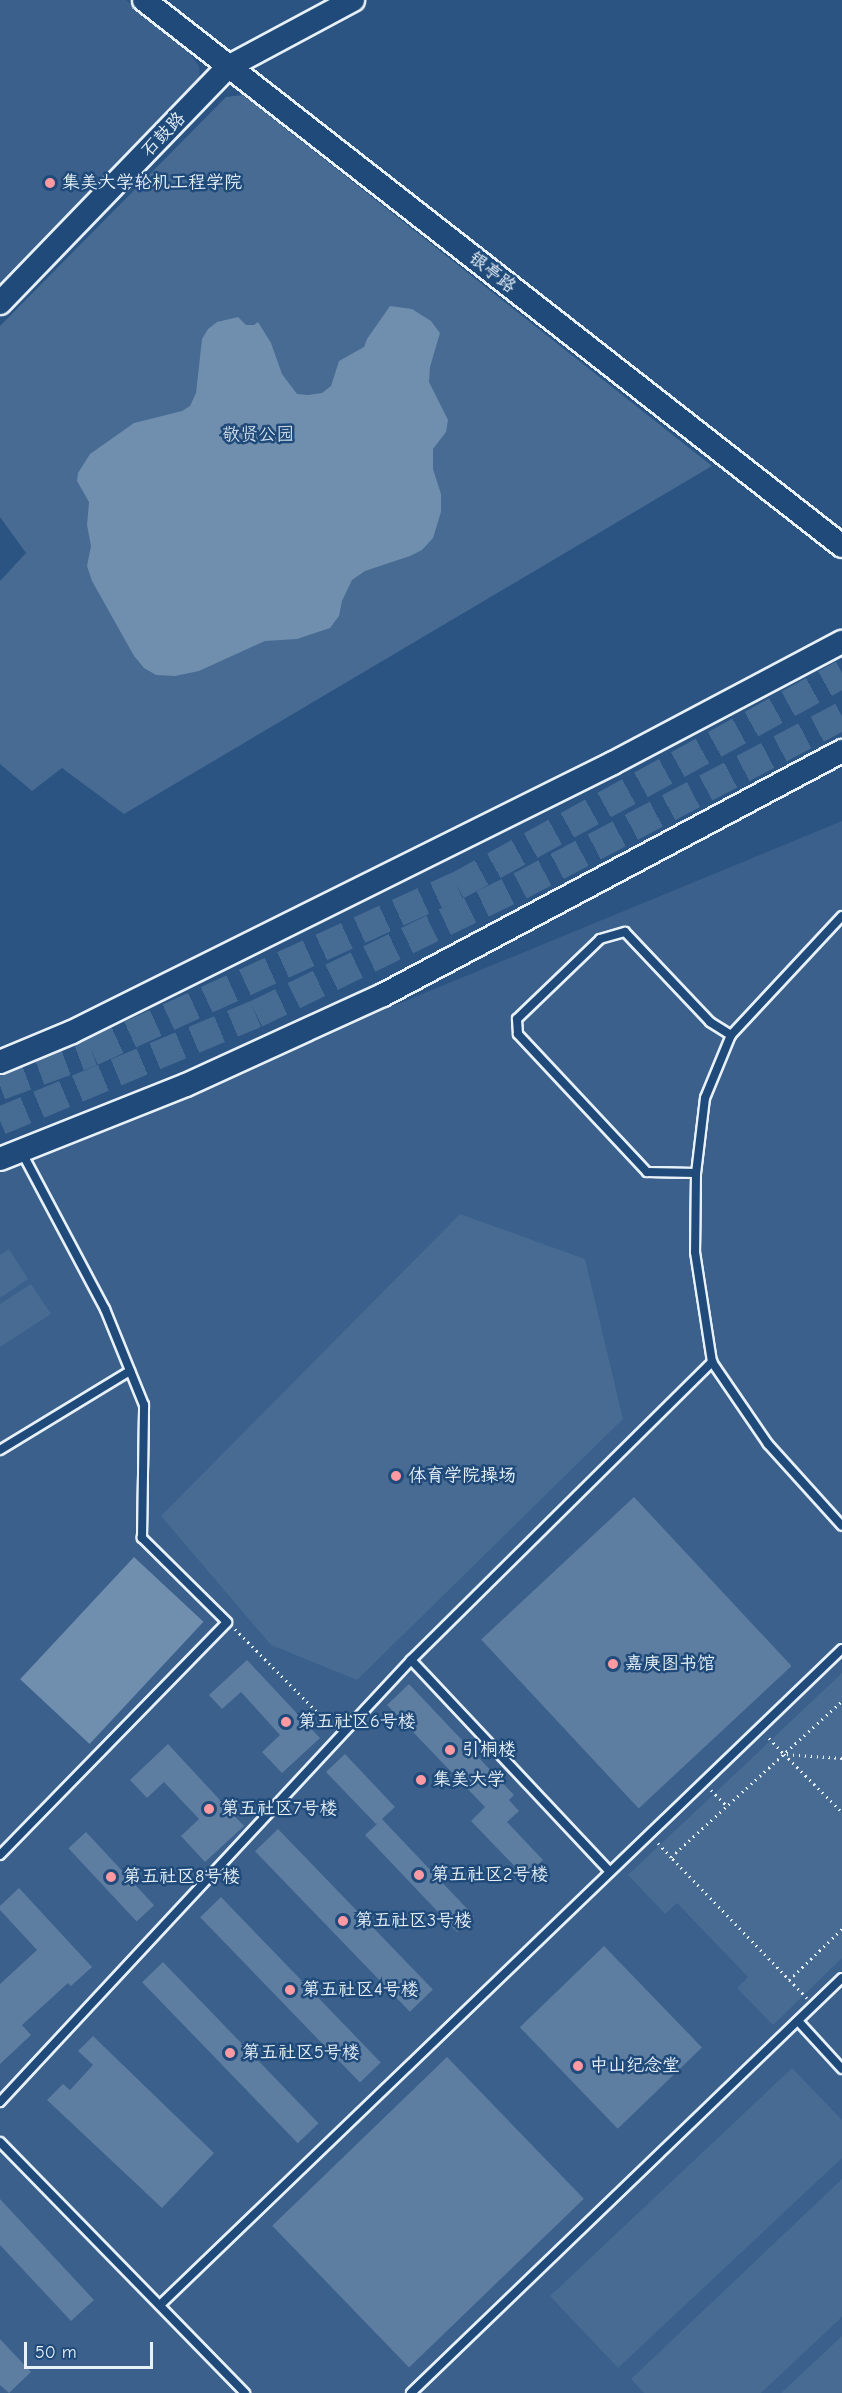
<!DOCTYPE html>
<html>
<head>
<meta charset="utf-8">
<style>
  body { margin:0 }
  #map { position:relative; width:842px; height:2393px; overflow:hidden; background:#2b5482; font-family:"Comic Neue","LXGW WenKai TC",sans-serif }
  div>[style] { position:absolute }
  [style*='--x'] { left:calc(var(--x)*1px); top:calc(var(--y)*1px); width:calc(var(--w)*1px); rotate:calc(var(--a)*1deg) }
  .built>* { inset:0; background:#3a608b }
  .green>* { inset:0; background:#476b93 }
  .water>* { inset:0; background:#708ead; transform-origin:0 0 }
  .building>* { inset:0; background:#5d7da1; transform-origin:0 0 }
  .highway-tunnel>* { height:28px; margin-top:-14px; transform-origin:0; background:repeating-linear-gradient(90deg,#476c94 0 28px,transparent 0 42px) }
  .path>* { height:3px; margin-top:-1.5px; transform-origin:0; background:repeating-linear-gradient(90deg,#e8f1f8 0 1.5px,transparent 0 6px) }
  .roads { filter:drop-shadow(2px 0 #e8f1f8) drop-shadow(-2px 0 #e8f1f8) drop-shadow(0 2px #e8f1f8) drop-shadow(0 -2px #e8f1f8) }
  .lane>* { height:8px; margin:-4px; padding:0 4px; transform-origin:4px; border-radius:4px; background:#1f4a7a }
  .secondary>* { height:22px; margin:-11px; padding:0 11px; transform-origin:11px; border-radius:11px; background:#1f4a7a }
  .dots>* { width:16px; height:16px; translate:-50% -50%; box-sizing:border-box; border:3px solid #1f4a7a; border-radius:50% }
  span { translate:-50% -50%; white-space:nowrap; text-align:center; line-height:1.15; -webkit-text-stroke:5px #1f4a7a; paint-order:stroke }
  .street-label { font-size:18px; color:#e8f1f8 }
  .poi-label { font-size:18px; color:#e8f1f8 }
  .left { translate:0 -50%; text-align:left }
  .park-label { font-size:18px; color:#d0dde9 }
  .scale { position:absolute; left:24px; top:2342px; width:129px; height:27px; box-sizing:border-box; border:3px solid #e8f1f8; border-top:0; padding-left:8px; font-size:18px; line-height:21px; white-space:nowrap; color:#e8f1f8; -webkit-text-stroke:4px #1f4a7a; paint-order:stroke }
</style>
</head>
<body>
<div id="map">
  <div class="built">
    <div style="clip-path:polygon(0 0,126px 0,187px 50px,199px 66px,200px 82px,0 284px)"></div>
    <div style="clip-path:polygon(842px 821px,842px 2393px,0 2393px,0 1168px)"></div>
  </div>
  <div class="green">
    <div style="clip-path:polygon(243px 95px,712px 466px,124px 814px,62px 768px,32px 791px,0 764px,0 581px,26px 553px,0 517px,0 326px,226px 97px)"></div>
    <div style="clip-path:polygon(460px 1214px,585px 1259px,623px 1419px,357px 1680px,271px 1645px,161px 1516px)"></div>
    <div style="clip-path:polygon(9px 1249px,28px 1279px,0 1298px,0 1255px)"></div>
    <div style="clip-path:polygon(31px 1284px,51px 1314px,0 1347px,0 1304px)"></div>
    <div style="clip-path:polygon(842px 1673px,842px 1958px,773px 2025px,737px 1988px,748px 1977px,677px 1903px,665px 1914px,628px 1875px)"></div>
    <div style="clip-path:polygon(792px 2068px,842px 2120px,842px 2158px,618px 2368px,550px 2296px)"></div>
    <div style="clip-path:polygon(842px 2179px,842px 2317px,761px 2393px,644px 2393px,631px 2379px)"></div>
    <div style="clip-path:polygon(842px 2336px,842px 2393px,781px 2393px)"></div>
  </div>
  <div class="water">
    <div style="clip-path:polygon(390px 306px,412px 309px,431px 321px,440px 333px,430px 367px,429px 382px,448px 420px,446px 432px,433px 449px,433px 469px,441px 494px,441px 512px,433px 538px,422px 550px,410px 556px,365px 571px,352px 580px,342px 601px,339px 616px,330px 628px,297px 639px,265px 641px,199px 671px,175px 676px,156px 675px,144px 668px,134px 656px,92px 581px,87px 566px,91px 546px,87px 525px,89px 502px,77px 481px,78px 473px,90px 454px,134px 423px,182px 411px,190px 406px,196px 393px,202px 339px,208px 329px,217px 322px,238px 317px,246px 325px,254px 325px,258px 322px,271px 343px,282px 374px,297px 394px,308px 395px,322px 393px,331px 386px,339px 361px,364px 347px,367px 339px)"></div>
    <div style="left:134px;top:1557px;width:95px;height:167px;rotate:43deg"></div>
  </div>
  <div class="building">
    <div style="left:634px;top:1497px;width:231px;height:209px;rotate:47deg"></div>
    <div style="clip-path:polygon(247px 1660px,320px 1738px,282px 1773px,262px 1752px,280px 1735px,241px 1692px,222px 1709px,209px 1695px)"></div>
    <div style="clip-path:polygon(409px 1684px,514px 1795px,509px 1800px,519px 1811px,507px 1822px,543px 1860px,525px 1877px,471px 1821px,485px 1807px,387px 1705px)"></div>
    <div style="clip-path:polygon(168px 1744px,244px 1826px,205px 1862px,181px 1836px,199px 1819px,164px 1782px,147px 1798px,130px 1780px)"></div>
    <div style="clip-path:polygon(345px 1754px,395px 1807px,382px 1819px,474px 1916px,457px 1932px,365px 1835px,378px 1823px,376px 1824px,326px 1772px)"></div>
    <div style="left:278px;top:1829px;width:223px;height:32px;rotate:46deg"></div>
    <div style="left:86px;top:1832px;width:100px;height:24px;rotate:47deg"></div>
    <div style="clip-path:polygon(19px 1888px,92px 1967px,71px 1986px,68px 1983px,22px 2025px,31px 2035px,0 2064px,0 1984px,37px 1950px,0 1910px,0 1906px)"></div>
    <div style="left:221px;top:1897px;width:230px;height:29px;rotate:46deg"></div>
    <div style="left:604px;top:1946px;width:141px;height:117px;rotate:46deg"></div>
    <div style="left:163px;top:1962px;width:224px;height:29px;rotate:46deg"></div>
    <div style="clip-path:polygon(93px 2036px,214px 2153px,162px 2208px,47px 2100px,63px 2084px,70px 2090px,93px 2065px,78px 2051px)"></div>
    <div style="left:447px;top:2057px;width:197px;height:243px;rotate:46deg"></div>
    <div style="clip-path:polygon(0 2199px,94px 2300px,71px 2321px,0 2245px)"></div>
    <div style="clip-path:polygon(0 2339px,31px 2372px,9px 2393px,0 2385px)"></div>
  </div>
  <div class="highway-tunnel">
    <div style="--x:0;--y:1086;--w:98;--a:-20.3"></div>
    <div style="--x:92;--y:1052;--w:401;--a:-24.5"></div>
    <div style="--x:457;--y:886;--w:440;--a:-28.8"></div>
    <div style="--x:0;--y:1121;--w:277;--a:-22.7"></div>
    <div style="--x:256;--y:1014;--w:293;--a:-25.9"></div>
    <div style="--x:520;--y:886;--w:364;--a:-27.8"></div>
  </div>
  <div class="path">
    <div style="--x:235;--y:1629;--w:136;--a:45.3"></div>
    <div style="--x:769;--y:1738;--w:22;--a:47"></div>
    <div style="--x:842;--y:1758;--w:58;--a:-176.1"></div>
    <div style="--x:784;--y:1754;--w:82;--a:45"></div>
    <div style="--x:711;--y:1790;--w:23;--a:45"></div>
    <div style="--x:658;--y:1843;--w:19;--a:47"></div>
    <div style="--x:789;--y:1980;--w:74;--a:-43.9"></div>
    <div style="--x:807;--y:1998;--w:196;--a:-134"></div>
    <div style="--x:671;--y:1857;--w:231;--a:-42.4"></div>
  </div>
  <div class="roads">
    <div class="lane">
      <div style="--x:842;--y:916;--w:163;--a:133"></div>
      <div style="--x:731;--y:1035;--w:68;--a:112.4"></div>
      <div style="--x:705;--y:1098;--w:76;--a:96.8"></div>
      <div style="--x:696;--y:1173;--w:79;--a:90.7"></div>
      <div style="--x:695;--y:1252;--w:111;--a:81.2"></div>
      <div style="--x:712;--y:1362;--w:99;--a:55.7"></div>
      <div style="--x:768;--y:1444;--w:110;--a:47.9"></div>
      <div style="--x:696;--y:1173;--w:49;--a:-178.8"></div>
      <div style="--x:647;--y:1172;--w:189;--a:-133.1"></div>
      <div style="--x:518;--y:1034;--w:15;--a:-94"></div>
      <div style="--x:517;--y:1019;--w:115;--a:-43.9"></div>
      <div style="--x:600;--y:939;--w:26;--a:-16"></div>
      <div style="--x:625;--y:932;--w:124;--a:46.6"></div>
      <div style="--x:710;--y:1022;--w:25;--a:32"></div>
      <div style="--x:0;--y:1450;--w:152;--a:-31.3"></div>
      <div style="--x:411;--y:1660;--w:289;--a:46.8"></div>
      <div style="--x:0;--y:1855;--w:325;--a:-45.7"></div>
      <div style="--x:227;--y:1622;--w:120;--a:-135.3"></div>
      <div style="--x:142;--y:1538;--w:133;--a:-89.1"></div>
      <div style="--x:144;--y:1405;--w:104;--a:-112.1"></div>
      <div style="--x:105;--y:1309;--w:179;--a:-118"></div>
      <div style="--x:798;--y:2021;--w:65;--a:47.5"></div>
      <div style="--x:0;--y:2102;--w:604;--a:-47.08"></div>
      <div style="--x:411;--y:1660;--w:424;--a:-44.7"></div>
      <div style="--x:0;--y:2142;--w:351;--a:45.7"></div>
      <div style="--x:160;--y:2305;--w:946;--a:-43.89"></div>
      <div style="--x:411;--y:2393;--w:598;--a:-43.92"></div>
    </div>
    <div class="secondary">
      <div style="--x:144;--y:0;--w:886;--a:38.03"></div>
      <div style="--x:0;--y:303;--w:328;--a:-46"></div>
      <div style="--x:228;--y:67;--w:142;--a:-28.2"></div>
      <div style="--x:0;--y:1062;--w:78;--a:-22.6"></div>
      <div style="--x:72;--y:1032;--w:604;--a:-26.44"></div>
      <div style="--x:613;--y:763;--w:259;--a:-27.9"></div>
      <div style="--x:0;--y:1159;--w:200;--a:-21.7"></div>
      <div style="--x:186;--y:1085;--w:217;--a:-24.6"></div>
      <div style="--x:383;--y:995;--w:520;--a:-27.99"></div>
    </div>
  </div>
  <div class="dots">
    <div style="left:50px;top:183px;background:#ff9aa2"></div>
    <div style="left:396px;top:1476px;background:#ff9aa2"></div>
    <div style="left:613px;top:1664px;background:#ff9aa2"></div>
    <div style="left:286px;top:1722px;background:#ff9aa2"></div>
    <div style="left:450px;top:1750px;background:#ff9aa2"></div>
    <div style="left:421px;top:1780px;background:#ff9aa2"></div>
    <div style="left:209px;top:1809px;background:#ff9aa2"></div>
    <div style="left:419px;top:1875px;background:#ff9aa2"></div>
    <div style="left:111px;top:1877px;background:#ff9aa2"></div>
    <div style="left:343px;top:1921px;background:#ff9aa2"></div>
    <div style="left:290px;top:1990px;background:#ff9aa2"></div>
    <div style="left:230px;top:2053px;background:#ff9aa2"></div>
    <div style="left:578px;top:2066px;background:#ff9aa2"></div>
  </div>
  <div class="street-label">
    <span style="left:164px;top:135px;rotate:-46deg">石鼓路</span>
    <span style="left:492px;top:273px;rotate:38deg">银亭路</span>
  </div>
  <div class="poi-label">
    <span class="left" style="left:62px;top:183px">集美大学轮机工程学院</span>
    <span class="left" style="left:408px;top:1476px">体育学院操场</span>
    <span class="left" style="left:625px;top:1664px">嘉庚图书馆</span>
    <span class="left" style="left:298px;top:1722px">第五社区6号楼</span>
    <span class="left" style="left:462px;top:1750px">引桐楼</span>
    <span class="left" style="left:433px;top:1780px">集美大学</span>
    <span class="left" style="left:221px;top:1809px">第五社区7号楼</span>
    <span class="left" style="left:431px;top:1875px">第五社区2号楼</span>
    <span class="left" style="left:123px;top:1877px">第五社区8号楼</span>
    <span class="left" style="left:355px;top:1921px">第五社区3号楼</span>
    <span class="left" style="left:302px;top:1990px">第五社区4号楼</span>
    <span class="left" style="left:242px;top:2053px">第五社区5号楼</span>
    <span class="left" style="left:590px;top:2066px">中山纪念堂</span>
  </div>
  <div class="park-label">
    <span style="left:258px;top:435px">敬贤公园</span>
  </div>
  <div class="scale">50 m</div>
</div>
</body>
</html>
